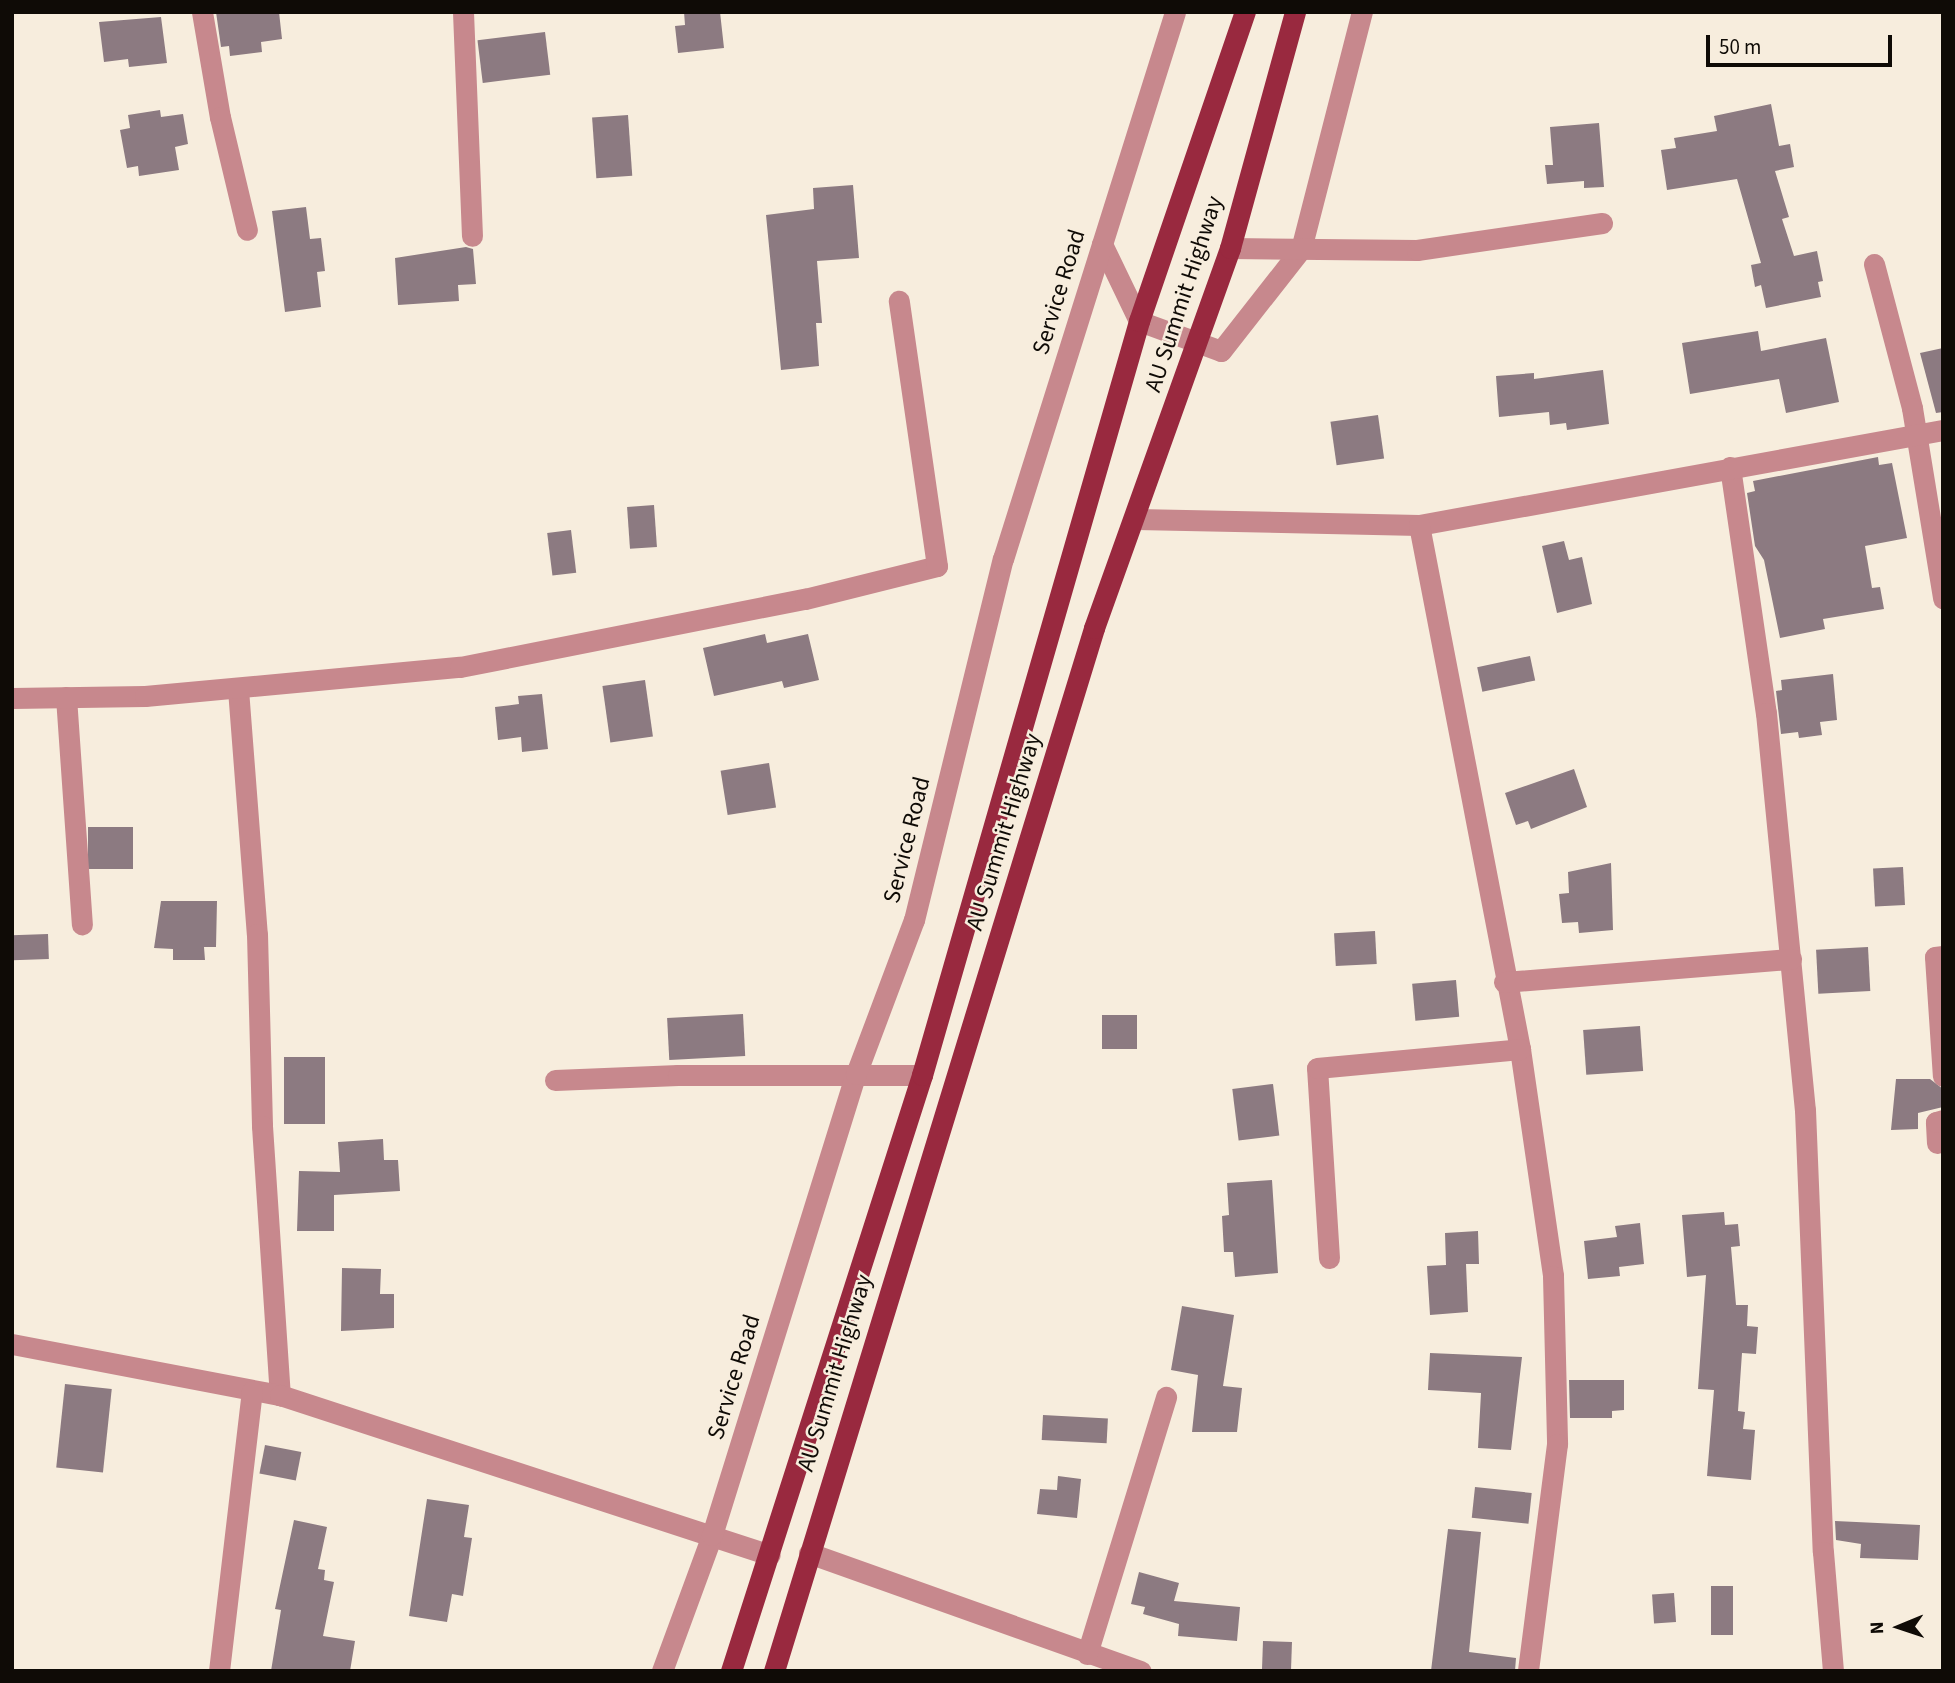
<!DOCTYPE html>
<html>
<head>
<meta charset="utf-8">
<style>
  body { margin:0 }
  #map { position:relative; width:1955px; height:1683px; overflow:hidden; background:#f7eddd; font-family:"Source Sans 3",sans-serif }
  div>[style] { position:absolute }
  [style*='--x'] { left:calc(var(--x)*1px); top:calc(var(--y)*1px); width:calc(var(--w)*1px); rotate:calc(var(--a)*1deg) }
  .building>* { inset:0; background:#8c7a81; transform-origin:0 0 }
  .street>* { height:21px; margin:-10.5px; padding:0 10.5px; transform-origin:10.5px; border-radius:10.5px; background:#c7888d }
  .primary>* { height:21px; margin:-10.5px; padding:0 10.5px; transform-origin:10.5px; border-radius:10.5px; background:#99293f }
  span { translate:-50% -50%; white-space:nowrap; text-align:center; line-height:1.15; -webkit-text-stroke:5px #f7eddd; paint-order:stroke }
  .street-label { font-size:24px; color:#0f0b06 }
  .frame { position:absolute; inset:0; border:14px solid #0f0b06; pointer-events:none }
  .north { position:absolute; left:1864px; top:1592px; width:70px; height:70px; -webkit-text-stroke:5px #f7eddd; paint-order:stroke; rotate:268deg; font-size:19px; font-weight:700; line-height:28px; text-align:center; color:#0f0b06 }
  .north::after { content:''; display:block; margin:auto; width:24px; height:32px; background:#0f0b06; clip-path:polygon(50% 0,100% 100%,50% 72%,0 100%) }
  .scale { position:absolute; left:1706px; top:35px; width:186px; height:32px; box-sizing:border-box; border:4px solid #0f0b06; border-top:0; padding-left:9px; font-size:21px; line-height:24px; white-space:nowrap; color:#0f0b06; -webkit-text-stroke:5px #f7eddd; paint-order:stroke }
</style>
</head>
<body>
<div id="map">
  <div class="building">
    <div style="clip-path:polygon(216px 12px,279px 12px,282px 39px,261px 42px,262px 52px,230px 56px,229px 46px,221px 47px)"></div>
    <div style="clip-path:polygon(684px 12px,720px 12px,724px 48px,678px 53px,675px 26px,685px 25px)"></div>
    <div style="clip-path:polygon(161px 17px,167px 63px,129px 67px,128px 59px,104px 62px,99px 22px)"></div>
    <div style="left:545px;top:32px;width:43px;height:68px;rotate:83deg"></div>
    <div style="clip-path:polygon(1771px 104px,1779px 146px,1790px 144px,1794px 167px,1775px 171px,1789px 217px,1782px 219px,1794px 256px,1817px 251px,1823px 281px,1818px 282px,1821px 297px,1766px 308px,1761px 285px,1755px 287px,1751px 265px,1761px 263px,1737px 179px,1667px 190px,1661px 150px,1676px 148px,1674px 138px,1717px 131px,1714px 116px)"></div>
    <div style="clip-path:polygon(160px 110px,161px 117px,183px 114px,188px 144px,175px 147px,179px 170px,139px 176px,138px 166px,127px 168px,120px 130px,130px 128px,128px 115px)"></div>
    <div style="left:628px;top:115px;width:61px;height:36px;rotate:86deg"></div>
    <div style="clip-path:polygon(1599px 123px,1604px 187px,1584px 188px,1584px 181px,1547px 184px,1545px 165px,1553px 165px,1550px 127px)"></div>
    <div style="clip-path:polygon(853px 185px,859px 258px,817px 261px,822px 323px,816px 323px,819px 366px,781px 370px,766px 215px,814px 209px,813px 188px)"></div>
    <div style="clip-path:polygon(306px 207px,310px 239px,321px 238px,325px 271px,317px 272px,321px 307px,285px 312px,272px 211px)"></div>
    <div style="clip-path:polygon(466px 247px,473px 249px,476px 284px,458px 285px,459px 301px,398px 305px,395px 258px)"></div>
    <div style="clip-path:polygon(1758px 331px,1761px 351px,1826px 338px,1839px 402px,1786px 413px,1779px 379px,1690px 394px,1682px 343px)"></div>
    <div style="clip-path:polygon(1943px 348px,1943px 412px,1936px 413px,1920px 353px)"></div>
    <div style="clip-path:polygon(1603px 370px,1609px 424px,1567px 430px,1566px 423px,1550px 425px,1549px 412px,1499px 417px,1496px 376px,1534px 373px,1534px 379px)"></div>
    <div style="left:1378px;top:415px;width:44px;height:48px;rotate:82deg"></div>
    <div style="clip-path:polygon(1878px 457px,1879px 465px,1892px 463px,1907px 538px,1865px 546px,1872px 588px,1880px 587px,1884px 609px,1823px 619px,1825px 629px,1780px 638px,1764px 560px,1755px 546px,1747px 493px,1755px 491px,1753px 481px)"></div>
    <div style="left:654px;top:505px;width:42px;height:27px;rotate:86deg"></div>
    <div style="left:571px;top:530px;width:43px;height:24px;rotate:83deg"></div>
    <div style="clip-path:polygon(1564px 541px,1569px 560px,1582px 557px,1592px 604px,1557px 613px,1542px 546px)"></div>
    <div style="clip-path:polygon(765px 634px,767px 643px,808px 634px,819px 680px,784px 688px,782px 681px,714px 696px,703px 648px)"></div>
    <div style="left:1530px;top:656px;width:25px;height:54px;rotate:78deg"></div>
    <div style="clip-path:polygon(1833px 674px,1837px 720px,1820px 722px,1822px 735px,1799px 738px,1798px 732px,1781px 734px,1776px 691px,1782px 690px,1781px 680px)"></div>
    <div style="left:645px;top:680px;width:57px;height:43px;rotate:82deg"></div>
    <div style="clip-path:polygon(542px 694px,548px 749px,522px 752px,521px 737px,498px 740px,495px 707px,519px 704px,518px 696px)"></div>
    <div style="left:769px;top:763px;width:45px;height:49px;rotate:81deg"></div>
    <div style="clip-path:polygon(1574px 769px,1587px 807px,1531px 829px,1528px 821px,1516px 825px,1505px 793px)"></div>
    <div style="left:88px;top:827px;width:45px;height:42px"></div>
    <div style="clip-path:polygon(1611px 863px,1613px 930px,1579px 933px,1578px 922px,1562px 923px,1559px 894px,1569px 893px,1568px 872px)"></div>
    <div style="left:1903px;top:867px;width:38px;height:30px;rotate:87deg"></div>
    <div style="clip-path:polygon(161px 901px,217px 901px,216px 947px,204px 947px,205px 960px,173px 960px,173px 949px,154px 948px)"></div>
    <div style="left:1375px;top:931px;width:33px;height:41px;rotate:87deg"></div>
    <div style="left:48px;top:934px;width:25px;height:36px;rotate:88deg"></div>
    <div style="left:1868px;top:947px;width:44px;height:52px;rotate:87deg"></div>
    <div style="left:1456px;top:980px;width:37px;height:44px;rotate:85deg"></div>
    <div style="left:743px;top:1014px;width:42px;height:76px;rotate:87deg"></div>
    <div style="left:1102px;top:1015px;width:35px;height:34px"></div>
    <div style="left:1640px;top:1026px;width:45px;height:57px;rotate:86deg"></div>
    <div style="left:325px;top:1057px;width:67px;height:41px;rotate:90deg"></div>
    <div style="clip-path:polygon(1896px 1079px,1930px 1079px,1943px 1089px,1943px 1107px,1918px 1113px,1918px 1129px,1891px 1130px)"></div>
    <div style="left:1273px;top:1084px;width:52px;height:41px;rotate:83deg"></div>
    <div style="clip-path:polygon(383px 1139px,384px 1160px,398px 1160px,400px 1191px,334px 1195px,334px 1231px,297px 1231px,299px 1171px,340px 1172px,338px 1142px)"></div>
    <div style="clip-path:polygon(1272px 1180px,1278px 1273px,1235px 1277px,1233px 1252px,1224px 1252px,1222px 1216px,1229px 1215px,1227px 1183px)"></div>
    <div style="clip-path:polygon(1724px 1212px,1725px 1225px,1738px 1224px,1740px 1246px,1731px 1247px,1736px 1305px,1748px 1305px,1747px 1326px,1758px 1327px,1756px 1354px,1742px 1353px,1738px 1411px,1745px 1412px,1743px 1429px,1755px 1430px,1751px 1480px,1707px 1476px,1714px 1390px,1698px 1389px,1706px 1275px,1687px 1277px,1682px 1215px)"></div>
    <div style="clip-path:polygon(1640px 1223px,1644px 1264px,1619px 1267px,1620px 1276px,1588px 1279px,1584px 1241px,1617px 1237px,1615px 1226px)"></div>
    <div style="clip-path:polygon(1478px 1231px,1479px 1264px,1466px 1264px,1468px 1312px,1430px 1315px,1427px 1266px,1446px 1265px,1445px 1233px)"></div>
    <div style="clip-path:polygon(342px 1268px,381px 1269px,380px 1294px,394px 1294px,394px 1328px,341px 1331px)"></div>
    <div style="clip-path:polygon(1182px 1306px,1234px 1315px,1223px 1386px,1242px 1388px,1237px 1432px,1192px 1432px,1198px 1375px,1171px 1370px)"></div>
    <div style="clip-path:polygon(1430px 1353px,1522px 1357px,1511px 1450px,1478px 1448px,1481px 1393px,1428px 1390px)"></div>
    <div style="clip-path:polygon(1569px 1380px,1624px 1380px,1624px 1410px,1612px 1411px,1612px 1418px,1570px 1418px)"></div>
    <div style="left:65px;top:1384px;width:47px;height:84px;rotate:6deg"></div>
    <div style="left:1043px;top:1415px;width:65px;height:25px;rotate:3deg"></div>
    <div style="left:265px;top:1445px;width:37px;height:29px;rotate:11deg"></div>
    <div style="clip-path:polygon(1058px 1476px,1081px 1479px,1077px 1518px,1037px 1514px,1040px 1489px,1057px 1490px)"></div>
    <div style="left:1475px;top:1487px;width:57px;height:31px;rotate:6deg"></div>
    <div style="clip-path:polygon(427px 1499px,469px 1505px,464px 1537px,472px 1538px,463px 1596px,452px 1594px,447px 1622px,409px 1616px)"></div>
    <div style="clip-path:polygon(294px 1520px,327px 1527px,318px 1569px,325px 1570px,324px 1580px,334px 1582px,323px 1636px,355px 1641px,350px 1671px,271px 1671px,281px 1610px,275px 1609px)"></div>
    <div style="clip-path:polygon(1835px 1521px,1920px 1525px,1918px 1560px,1860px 1558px,1861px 1544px,1836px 1540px)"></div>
    <div style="clip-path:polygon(1448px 1529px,1481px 1532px,1469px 1652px,1516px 1658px,1515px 1671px,1431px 1671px)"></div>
    <div style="clip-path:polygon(1139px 1572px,1179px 1583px,1174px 1601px,1240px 1607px,1237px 1641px,1178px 1636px,1179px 1624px,1143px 1614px,1145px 1607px,1131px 1604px)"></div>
    <div style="left:1711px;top:1586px;width:22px;height:49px"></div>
    <div style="left:1674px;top:1593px;width:29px;height:22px;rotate:86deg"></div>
    <div style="left:1263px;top:1641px;width:29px;height:30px;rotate:2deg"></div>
  </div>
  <div class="street">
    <div style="--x:202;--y:12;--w:107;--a:80.3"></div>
    <div style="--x:220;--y:117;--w:116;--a:76.6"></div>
    <div style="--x:463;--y:12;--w:224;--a:87.7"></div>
    <div style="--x:1102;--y:244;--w:85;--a:64.3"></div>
    <div style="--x:1139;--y:321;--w:87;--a:20.1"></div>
    <div style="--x:1221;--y:351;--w:130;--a:-51.9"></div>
    <div style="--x:1301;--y:249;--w:245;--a:-75.6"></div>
    <div style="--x:1230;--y:248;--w:187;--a:0.6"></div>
    <div style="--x:1417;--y:250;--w:187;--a:-8.3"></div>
    <div style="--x:1874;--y:264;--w:149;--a:75.2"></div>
    <div style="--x:1912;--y:408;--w:193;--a:80.7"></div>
    <div style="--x:1730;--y:467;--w:249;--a:81.7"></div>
    <div style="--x:1766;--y:713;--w:399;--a:84.4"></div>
    <div style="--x:1805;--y:1110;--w:442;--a:87.7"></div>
    <div style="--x:1823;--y:1552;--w:119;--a:85.2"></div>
    <div style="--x:1136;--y:519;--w:283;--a:1.2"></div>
    <div style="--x:1419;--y:525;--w:533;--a:-10.28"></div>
    <div style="--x:1419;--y:525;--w:534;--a:79.09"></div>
    <div style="--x:1520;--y:1049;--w:229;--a:81.7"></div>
    <div style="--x:1553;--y:1276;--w:168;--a:88.6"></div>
    <div style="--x:1557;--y:1444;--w:229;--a:97.3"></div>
    <div style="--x:238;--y:689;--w:246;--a:85.6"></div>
    <div style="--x:257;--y:934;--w:192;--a:88.5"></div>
    <div style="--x:262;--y:1126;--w:270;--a:86.2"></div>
    <div style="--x:66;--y:697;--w:228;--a:86"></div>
    <div style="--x:12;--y:698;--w:133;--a:-0.9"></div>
    <div style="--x:145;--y:696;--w:316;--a:-5.3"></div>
    <div style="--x:460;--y:667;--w:352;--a:-11.2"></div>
    <div style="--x:805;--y:599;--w:136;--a:-14"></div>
    <div style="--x:937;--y:566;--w:268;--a:-98.2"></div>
    <div style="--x:1943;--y:956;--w:8;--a:173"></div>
    <div style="--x:1935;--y:957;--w:119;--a:86.2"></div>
    <div style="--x:1504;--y:982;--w:288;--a:-4.6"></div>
    <div style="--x:555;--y:1080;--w:123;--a:-2.3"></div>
    <div style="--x:678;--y:1075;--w:244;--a:0"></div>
    <div style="--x:1937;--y:1143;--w:21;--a:-93"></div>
    <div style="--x:1936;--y:1122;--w:7;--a:-16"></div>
    <div style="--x:1329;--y:1258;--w:190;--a:-93.6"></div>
    <div style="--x:1317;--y:1068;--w:204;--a:-5.3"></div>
    <div style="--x:12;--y:1344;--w:273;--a:10.8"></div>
    <div style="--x:280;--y:1395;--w:515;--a:18.08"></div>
    <div style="--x:809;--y:1553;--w:352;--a:19.6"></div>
    <div style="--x:1087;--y:1654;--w:269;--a:-72.9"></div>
    <div style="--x:219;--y:1671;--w:282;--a:-83.3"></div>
    <div style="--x:662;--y:1671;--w:145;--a:-69.8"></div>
    <div style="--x:712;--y:1535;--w:483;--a:-72.7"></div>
    <div style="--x:856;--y:1074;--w:165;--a:-69.4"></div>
    <div style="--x:914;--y:920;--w:372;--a:-76.2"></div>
    <div style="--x:1003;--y:559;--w:573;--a:-72.54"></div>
  </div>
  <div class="primary">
    <div style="--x:731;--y:1671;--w:626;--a:-72.23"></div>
    <div style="--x:922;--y:1075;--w:785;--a:-73.94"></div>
    <div style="--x:1139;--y:321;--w:327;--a:-71.1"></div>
    <div style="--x:774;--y:1671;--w:1091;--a:-72.94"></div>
    <div style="--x:1094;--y:628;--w:404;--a:-70.3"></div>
    <div style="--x:1230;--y:248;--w:245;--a:-74.6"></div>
  </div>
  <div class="street-label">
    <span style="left:1059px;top:292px;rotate:-73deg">Service Road</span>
    <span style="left:1184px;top:294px;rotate:-72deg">AU Summit Highway</span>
    <span style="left:1004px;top:832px;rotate:-73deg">AU Summit Highway</span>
    <span style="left:907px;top:840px;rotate:-76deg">Service Road</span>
    <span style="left:835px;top:1373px;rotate:-73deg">AU Summit Highway</span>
    <span style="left:734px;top:1377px;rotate:-73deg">Service Road</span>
  </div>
  <div class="frame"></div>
  <div class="north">N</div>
  <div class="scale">50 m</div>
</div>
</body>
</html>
